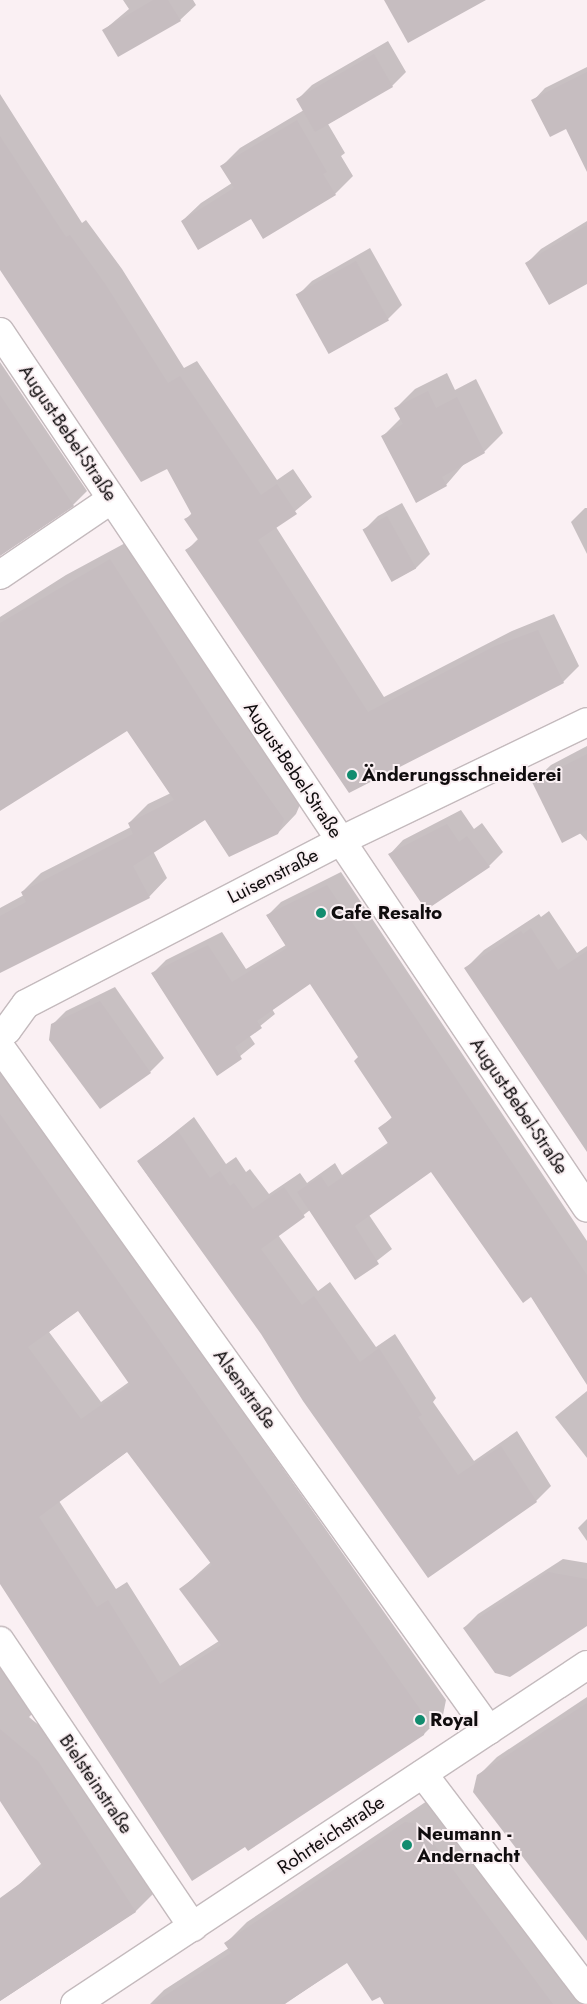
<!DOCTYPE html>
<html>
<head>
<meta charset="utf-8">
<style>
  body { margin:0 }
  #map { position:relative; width:587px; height:2004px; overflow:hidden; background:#faf0f3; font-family:Jost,sans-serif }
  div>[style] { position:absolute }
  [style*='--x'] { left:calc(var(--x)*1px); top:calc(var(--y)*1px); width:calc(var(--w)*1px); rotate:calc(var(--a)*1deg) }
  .shadow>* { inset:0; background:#0003 }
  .building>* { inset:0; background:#c6bdc0; transform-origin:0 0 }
  .roads { filter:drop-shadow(1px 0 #c4babd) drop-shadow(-1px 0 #c4babd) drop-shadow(0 1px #c4babd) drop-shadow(0 -1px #c4babd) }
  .minor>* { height:28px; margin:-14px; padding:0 14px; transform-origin:14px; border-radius:14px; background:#fff }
  .dots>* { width:14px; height:14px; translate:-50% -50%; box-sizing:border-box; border:2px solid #faf0f3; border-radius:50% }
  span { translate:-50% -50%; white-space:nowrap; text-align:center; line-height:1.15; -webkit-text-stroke:4px #faf0f3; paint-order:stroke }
  .street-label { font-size:19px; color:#100d0e }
  .poi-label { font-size:19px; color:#100d0e; font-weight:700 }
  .left { translate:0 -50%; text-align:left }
</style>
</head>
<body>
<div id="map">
  <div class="shadow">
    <div style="clip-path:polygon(123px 0,193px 0,196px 5px,180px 20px,104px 30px,129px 9px)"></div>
    <div style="clip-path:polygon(388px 41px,406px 72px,392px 86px,328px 124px,345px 153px,341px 156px,353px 176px,335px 194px,251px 217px,182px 221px,201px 203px,232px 183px,222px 166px,240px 148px,304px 110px,298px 99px,312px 85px)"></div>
    <div style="clip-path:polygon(587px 67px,587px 146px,533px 101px,545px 88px)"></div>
    <div style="clip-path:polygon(0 94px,82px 223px,86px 220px,122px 269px,184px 368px,197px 361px,277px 480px,293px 469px,312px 497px,276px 527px,384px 697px,512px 631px,554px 614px,579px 666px,563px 682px,349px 791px,187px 550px,199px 538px,186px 519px,192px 513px,168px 467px,0 269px)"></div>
    <div style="clip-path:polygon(587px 221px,587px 282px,527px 263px,541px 249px)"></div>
    <div style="clip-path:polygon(370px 248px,402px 305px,388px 319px,331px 352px,298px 295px,312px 281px)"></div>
    <div style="clip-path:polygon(0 362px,87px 491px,73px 505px,0 552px)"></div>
    <div style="clip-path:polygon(447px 373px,455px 390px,476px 379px,503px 433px,484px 452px,464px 464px,446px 485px,383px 436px,401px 418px,396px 408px,415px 389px)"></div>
    <div style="clip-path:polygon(402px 503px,430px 554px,416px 568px,392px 581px,364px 530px,378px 516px)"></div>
    <div style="clip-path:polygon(585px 508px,587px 508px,587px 554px,571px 522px)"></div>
    <div style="clip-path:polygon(129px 541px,302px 800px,296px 814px,278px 833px,205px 818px,153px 851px,167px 878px,149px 897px,0 972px,0 908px,24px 895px,22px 892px,41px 873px,131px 827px,129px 823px,148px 804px,171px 793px,127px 729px,0 810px,0 617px,66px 575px)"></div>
    <div style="clip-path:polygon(587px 746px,587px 841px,533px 782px,551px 765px)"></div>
    <div style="clip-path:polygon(461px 810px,474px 829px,482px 823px,503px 852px,489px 866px,390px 854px,403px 840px)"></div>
    <div style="clip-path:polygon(341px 872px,587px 1241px,587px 1383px,531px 1296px,432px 1170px,369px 1215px,392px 1249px,355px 1278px,310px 1210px,278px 1235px,318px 1291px,330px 1282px,376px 1347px,395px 1334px,436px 1398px,433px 1402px,474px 1461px,517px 1431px,551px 1486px,536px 1501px,428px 1576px,262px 1333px,138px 1162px,194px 1117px,226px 1164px,236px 1157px,246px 1172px,250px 1169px,269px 1194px,300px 1173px,307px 1183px,335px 1163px,342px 1175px,389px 1142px,380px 1129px,393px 1116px,360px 1057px,311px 982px,272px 1009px,275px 1014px,249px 1035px,255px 1044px,218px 1074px,152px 974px,166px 960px,222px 932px,246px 969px,286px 945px,267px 916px,281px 902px)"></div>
    <div style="clip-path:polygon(549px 911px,577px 953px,587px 946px,587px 1149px,466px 968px,484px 950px,539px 914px,541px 917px)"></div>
    <div style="clip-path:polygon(115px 987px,164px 1058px,150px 1072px,52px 1025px,66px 1011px)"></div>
    <div style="clip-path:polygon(evenodd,0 1067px,446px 1700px,443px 1715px,424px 1734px,248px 1849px,0 1579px,0 1067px,78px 1310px,129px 1382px,101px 1402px,49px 1332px,78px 1310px,0 1067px,128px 1451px,211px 1562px,181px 1589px,219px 1641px,180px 1666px,127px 1582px,116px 1589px,59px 1501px,128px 1451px)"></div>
    <div style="clip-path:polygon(587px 1391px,587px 1458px,555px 1417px)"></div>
    <div style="clip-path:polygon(587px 1519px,587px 1541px,578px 1528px)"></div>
    <div style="clip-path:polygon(563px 1559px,587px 1563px,587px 1625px,464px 1628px,478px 1614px)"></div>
    <div style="clip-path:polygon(0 1651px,38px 1708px,29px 1717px,58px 1741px,155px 1892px,135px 1912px,0 2001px,0 1918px,14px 1889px,42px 1863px,0 1799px)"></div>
    <div style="clip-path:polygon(587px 1697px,587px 1940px,478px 1776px,497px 1757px)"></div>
    <div style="clip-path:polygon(427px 1801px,587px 1999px,587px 2004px,405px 2004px,380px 1996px,348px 1961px,285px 2004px,150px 2004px,164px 1990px,229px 1948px,226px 1943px,247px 1922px)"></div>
  </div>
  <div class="building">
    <div style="clip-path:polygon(153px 0,168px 0,181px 21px,118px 57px,102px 30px)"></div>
    <div style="clip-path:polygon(384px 0,486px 0,408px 43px)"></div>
    <div style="left:374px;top:54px;width:38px;height:90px;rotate:60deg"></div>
    <div style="clip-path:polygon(587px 72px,587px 172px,566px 129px,550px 137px,531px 100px)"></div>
    <div style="clip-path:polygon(297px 120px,327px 172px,323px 174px,336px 195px,263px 239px,251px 219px,198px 250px,181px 221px,234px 188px,220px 166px)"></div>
    <div style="clip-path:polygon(0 136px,66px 237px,70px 235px,106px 285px,168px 383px,180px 376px,261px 495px,277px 484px,297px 514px,258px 540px,368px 712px,495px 646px,538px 630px,564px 683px,349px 793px,185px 550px,199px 541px,184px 519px,192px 515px,167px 469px,141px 482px,0 270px)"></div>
    <div style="clip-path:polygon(587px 225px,587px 284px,549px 305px,525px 263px)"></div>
    <div style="left:356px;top:261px;width:68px;height:69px;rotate:61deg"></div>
    <div style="clip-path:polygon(428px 391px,436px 408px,457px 397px,485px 453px,442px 477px,447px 486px,416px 503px,381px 436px,403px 424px,394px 408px)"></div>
    <div style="clip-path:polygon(0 395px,74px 506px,0 556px)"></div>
    <div style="left:387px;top:516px;width:60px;height:28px;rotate:61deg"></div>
    <div style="clip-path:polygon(110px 559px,214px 721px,284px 819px,278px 834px,229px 857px,205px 820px,133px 866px,150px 898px,0 973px,0 916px,26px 902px,21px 892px,133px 834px,128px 823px,174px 800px,127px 731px,0 811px,0 623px)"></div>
    <div style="clip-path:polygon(587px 754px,587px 830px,562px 843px,532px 782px)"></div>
    <div style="clip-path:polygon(447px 824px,459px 842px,467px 836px,490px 867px,426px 910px,388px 854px)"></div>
    <div style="clip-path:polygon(327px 885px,587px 1275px,587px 1385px,531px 1297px,523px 1303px,431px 1172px,355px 1226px,379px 1264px,355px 1280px,297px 1192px,321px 1176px,328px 1187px,389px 1145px,378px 1128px,392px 1118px,354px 1061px,358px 1057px,310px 984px,257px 1021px,262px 1028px,235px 1047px,242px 1059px,217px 1076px,151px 973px,208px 945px,232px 982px,287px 948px,266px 915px)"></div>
    <div style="clip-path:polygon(531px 928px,558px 970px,587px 951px,587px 1152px,464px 968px,521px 931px,523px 934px)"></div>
    <div style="clip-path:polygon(100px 1001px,151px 1073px,100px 1109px,49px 1040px,51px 1024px)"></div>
    <div style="clip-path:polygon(evenodd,0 1114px,427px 1719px,424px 1735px,248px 1851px,245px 1847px,192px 1881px,0 1584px,0 1114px,78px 1311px,130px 1385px,81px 1419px,28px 1347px,78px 1311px,0 1114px,127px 1452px,212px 1565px,179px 1589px,221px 1645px,160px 1684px,108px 1600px,97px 1607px,39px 1517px,127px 1452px)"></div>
    <div style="clip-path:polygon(178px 1131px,210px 1178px,220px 1171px,230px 1186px,234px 1183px,253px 1209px,284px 1187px,305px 1217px,261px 1249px,302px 1305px,314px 1296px,360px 1362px,379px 1348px,422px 1415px,418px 1417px,458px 1475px,501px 1446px,537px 1502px,428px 1578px,303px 1401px,261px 1334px,137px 1161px)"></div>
    <div style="clip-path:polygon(548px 1572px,587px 1579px,587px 1626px,510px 1677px,495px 1673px,463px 1628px)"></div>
    <div style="clip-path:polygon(587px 1703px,587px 1941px,473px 1792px,477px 1775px)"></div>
    <div style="clip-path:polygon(0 1729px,38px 1761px,136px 1912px,0 2001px,0 1898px,43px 1867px,0 1801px)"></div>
    <div style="clip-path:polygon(405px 1822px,419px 1824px,553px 2004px,384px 2004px,380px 1997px,372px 2001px,347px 1963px,284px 2004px,152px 2004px,231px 1953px,224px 1943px)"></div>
  </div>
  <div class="roads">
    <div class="minor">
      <div style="--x:0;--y:332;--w:1054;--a:56.17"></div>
      <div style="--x:0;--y:575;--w:135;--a:-34.2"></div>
      <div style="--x:0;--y:1034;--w:8;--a:-30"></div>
      <div style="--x:7;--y:1030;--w:32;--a:-54"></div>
      <div style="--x:26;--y:1004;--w:354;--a:-27.4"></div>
      <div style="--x:340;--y:841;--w:274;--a:-25.7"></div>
      <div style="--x:0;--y:1047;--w:840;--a:54.4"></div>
      <div style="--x:0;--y:1641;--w:345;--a:56"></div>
      <div style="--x:423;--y:1774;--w:271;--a:52.8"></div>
      <div style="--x:75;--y:2004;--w:614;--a:-33.51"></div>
    </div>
  </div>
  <div class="dots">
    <div style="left:352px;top:775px;background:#128c6f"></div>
    <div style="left:321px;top:913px;background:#128c6f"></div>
    <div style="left:420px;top:1720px;background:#128c6f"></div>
    <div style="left:407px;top:1845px;background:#128c6f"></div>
  </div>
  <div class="street-label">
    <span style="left:68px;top:433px;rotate:56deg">August-Bebel-Straße</span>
    <span style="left:293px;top:770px;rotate:56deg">August-Bebel-Straße</span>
    <span style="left:273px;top:876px;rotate:-27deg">Luisenstraße</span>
    <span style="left:519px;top:1106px;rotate:56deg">August-Bebel-Straße</span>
    <span style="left:245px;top:1389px;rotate:54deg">Alsenstraße</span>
    <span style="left:96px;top:1784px;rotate:56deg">Bielsteinstraße</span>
    <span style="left:331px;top:1835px;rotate:-34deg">Rohrteichstraße</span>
  </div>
  <div class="poi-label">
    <span class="left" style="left:362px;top:775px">Änderungsschneiderei</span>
    <span class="left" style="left:331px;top:913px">Cafe Resalto</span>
    <span class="left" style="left:430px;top:1720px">Royal</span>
    <span class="left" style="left:417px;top:1845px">Neumann -<br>Andernacht</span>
  </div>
</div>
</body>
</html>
